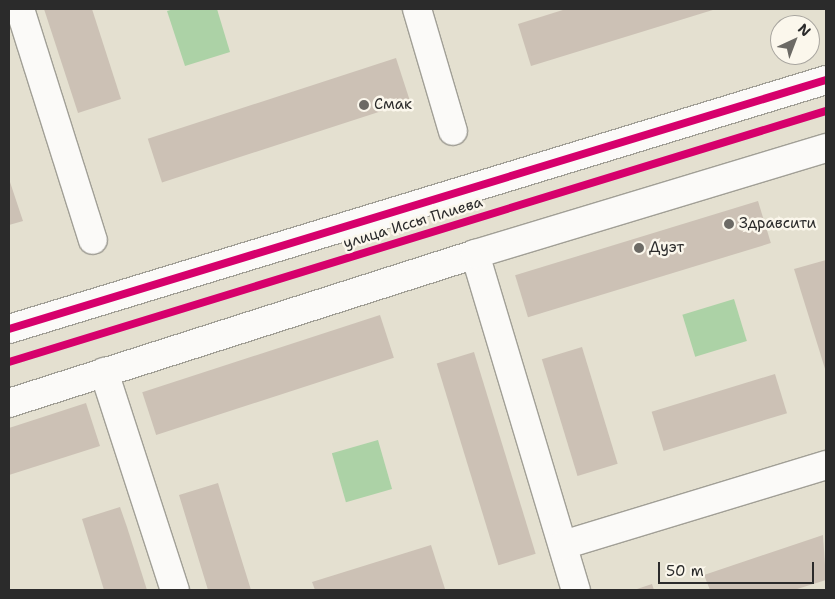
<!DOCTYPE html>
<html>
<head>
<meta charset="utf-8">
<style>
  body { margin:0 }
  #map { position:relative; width:835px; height:599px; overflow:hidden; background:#e4e0d0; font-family:"Shantell Sans",sans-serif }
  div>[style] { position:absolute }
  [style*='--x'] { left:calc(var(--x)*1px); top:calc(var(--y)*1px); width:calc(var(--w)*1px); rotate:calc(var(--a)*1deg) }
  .green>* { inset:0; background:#acd2a6; transform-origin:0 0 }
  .building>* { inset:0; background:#ccc1b5; transform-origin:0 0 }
  .roads { filter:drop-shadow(1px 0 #a19f96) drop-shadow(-1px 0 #a19f96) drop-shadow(0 1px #a19f96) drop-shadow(0 -1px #a19f96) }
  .minor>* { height:28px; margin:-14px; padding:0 14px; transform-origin:14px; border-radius:14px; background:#fbfaf8 }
  .cycleway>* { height:8px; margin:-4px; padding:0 4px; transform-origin:4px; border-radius:4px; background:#d6006c }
  .dots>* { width:14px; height:14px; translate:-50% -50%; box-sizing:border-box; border:2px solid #fbf7ec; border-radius:50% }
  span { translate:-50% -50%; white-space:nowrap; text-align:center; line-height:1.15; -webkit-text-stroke:5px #fbf7ec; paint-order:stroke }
  .poi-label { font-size:15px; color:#2b2b2b }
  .left { translate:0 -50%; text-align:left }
  .street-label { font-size:15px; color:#2b2b2b }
  .frame { position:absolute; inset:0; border:10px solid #2b2b2b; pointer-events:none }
  .north { position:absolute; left:770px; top:15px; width:50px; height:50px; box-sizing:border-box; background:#fbf7ec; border:1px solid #a8a59f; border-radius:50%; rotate:43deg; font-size:14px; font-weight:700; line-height:20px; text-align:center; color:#2b2b2b }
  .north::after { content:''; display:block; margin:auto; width:18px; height:22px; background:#6c6a65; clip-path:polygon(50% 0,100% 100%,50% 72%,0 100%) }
  .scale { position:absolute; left:658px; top:562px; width:156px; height:22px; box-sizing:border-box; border:2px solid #2b2b2b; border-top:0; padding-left:6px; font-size:15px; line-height:18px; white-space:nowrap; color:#2b2b2b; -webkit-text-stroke:4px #fbf7ec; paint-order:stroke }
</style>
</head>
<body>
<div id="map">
  <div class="green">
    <div style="clip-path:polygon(174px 9px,217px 9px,230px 52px,185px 66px,167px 11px)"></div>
    <div style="left:734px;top:299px;width:44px;height:54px;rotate:73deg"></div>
    <div style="left:378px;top:440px;width:51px;height:48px;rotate:74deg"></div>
  </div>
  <div class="building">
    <div style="clip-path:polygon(44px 9px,92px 9px,121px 99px,78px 113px)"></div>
    <div style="clip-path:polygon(566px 9px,716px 9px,531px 66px,518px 24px)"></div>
    <div style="left:396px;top:58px;width:46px;height:261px;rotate:72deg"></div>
    <div style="clip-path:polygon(9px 179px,23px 221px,9px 225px)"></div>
    <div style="left:758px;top:201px;width:44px;height:254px;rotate:73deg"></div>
    <div style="clip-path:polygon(826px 260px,826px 372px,794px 269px)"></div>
    <div style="left:380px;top:315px;width:45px;height:250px;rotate:72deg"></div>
    <div style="left:582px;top:347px;width:122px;height:42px;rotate:73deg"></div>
    <div style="left:474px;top:352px;width:211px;height:39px;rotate:73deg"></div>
    <div style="left:775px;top:374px;width:41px;height:129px;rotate:73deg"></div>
    <div style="clip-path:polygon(86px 403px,100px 446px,9px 475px,9px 428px)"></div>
    <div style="clip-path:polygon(218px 483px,228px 516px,251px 590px,208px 590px,179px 495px)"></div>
    <div style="clip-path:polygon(120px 507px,127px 527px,147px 590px,104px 590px,82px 519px)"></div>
    <div style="clip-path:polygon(823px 535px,826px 580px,794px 590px,710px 590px,704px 575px)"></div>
    <div style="clip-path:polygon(431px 545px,445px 589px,315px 590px,312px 582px)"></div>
    <div style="clip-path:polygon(652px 584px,654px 590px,634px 590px)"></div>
  </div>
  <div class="roads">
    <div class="minor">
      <div style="--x:20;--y:9;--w:242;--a:72.5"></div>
      <div style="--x:417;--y:9;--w:127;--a:73.6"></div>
      <div style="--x:475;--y:254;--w:351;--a:73.3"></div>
      <div style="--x:9;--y:329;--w:854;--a:-16.95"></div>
      <div style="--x:104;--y:372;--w:229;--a:72"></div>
      <div style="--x:9;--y:403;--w:489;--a:-17.7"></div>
      <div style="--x:475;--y:254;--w:367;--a:-16.8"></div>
      <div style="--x:563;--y:545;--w:275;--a:-16.9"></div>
    </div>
  </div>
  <div class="cycleway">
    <div style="--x:9;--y:329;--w:854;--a:-16.95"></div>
    <div style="--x:9;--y:362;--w:855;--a:-17.08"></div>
  </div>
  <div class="dots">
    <div style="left:364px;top:105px;background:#6c6a65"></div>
    <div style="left:729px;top:224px;background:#6c6a65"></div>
    <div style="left:639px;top:248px;background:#6c6a65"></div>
  </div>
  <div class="poi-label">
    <span class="left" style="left:374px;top:105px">Смак</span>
    <span class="left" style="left:739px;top:224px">Здравсити</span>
    <span class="left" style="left:649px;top:248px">Дуэт</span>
  </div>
  <div class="street-label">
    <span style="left:413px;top:223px;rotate:-17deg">улица Иссы Плиева</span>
  </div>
  <div class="frame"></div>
  <div class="north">N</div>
  <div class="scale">50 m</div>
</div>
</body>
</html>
